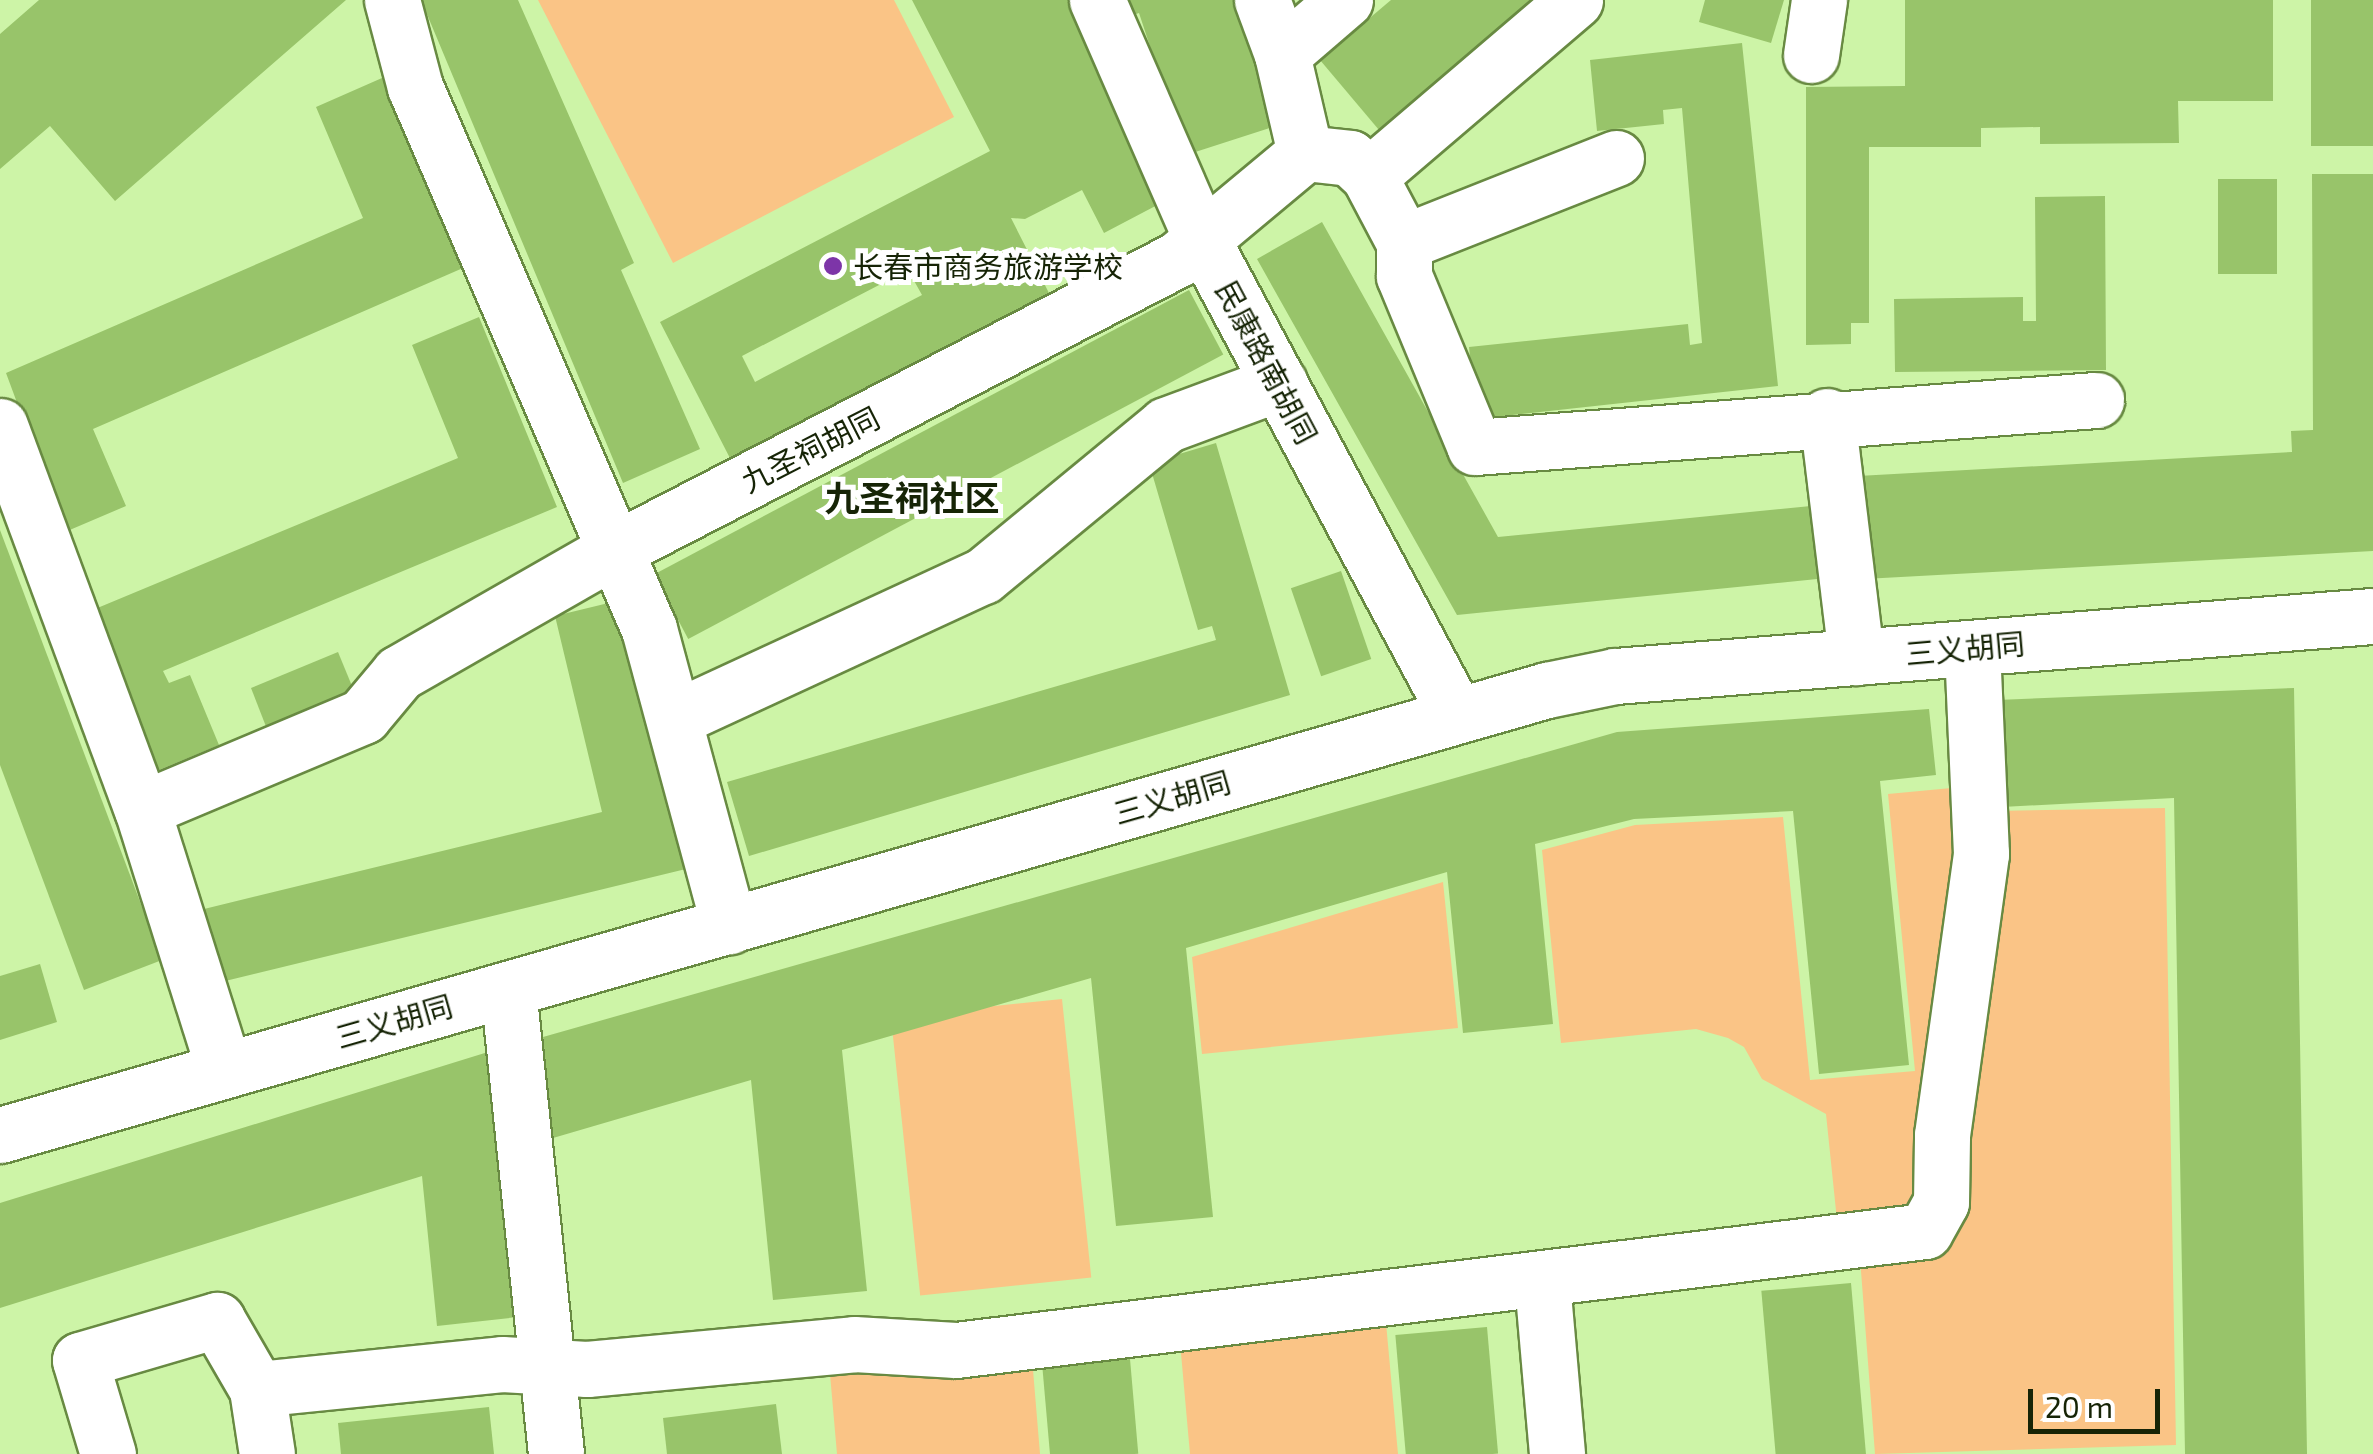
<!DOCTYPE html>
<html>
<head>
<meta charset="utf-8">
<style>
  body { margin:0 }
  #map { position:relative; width:2373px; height:1454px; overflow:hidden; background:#cdf4a7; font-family:"Exo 2","Noto Sans SC",sans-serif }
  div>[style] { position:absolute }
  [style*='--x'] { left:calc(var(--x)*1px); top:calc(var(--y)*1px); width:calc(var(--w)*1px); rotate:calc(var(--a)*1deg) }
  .green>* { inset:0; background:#fac486; transform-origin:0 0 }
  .building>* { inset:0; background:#98c46a; transform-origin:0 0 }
  .roads { filter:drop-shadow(2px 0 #688a42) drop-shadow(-2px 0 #688a42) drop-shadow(0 2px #688a42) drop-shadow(0 -2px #688a42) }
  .minor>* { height:55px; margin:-27.5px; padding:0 27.5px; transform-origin:27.5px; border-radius:27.5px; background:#fff }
  .dots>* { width:28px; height:28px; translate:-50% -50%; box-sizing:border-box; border:5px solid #fff; border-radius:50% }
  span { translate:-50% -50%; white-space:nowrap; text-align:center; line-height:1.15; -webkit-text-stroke:10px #fff; paint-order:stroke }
  .poi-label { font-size:30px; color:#162406 }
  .left { translate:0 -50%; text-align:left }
  .street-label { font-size:30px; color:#162406 }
  .quarter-label { font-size:35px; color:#162406; font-weight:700 }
  .scale { position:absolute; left:2028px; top:1389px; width:132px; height:45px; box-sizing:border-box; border:5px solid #162406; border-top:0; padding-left:12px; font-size:30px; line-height:35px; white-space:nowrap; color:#162406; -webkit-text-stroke:8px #fff; paint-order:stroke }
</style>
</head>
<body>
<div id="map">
  <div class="green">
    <div style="clip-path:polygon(538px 0,894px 0,954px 117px,673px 263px)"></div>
    <div style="clip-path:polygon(1962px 787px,1925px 1201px,1838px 1230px,1826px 1114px,1762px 1079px,1744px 1047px,1728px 1038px,1696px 1029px,1561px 1043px,1542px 850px,1635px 825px,1783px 817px,1810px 1080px,1915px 1071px,1888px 794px)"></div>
    <div style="clip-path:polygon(2165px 808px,2176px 1445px,1875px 1454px,1860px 1258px,1910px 1252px,1993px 811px)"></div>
    <div style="clip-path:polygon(1443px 882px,1458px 1028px,1202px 1054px,1192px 957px)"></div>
    <div style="left:1062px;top:999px;width:280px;height:172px;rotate:84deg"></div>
    <div style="clip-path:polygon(1386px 1323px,1398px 1454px,1190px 1454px,1180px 1342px)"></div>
    <div style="clip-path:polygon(1032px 1358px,1040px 1454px,837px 1454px,830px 1374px)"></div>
  </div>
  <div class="building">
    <div style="clip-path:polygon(39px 0,346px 0,115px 201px,50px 126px,0 169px,0 34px)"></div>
    <div style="clip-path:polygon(421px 0,518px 0,634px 263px,621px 270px,700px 449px,623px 483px)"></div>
    <div style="clip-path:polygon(evenodd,912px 0,1079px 0,1163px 202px,1104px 233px,1082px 190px,1025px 219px,1011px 218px,1052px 299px,733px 464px,660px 322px,990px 151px,912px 0,908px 270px,922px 295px,755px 382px,742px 356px,908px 270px)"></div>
    <div style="clip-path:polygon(1115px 0,1242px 0,1282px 124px,1186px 155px,1139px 13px,1122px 19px)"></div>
    <div style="clip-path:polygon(1391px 0,1532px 0,1379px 130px,1320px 60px)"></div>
    <div style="clip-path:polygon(1705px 0,1784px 0,1771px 43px,1699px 22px)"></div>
    <div style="clip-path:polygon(1905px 0,2273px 0,2273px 101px,2178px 101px,2179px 143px,2040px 144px,2040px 127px,1981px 128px,1981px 147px,1869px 147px,1869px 323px,1851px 323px,1851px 344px,1806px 345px,1806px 87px,1905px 86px)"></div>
    <div style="left:2311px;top:0;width:62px;height:146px"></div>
    <div style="clip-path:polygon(1742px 43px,1778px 386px,1476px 419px,1469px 347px,1688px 324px,1690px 345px,1702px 343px,1682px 108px,1663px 110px,1664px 124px,1597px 131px,1590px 60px)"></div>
    <div style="clip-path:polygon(382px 78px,463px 268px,93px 429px,126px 506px,65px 532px,6px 373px,363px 218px,316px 107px)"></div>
    <div style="clip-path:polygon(2312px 174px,2373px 174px,2373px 551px,1864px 579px,1858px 476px,2292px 452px,2291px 431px,2313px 430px)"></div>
    <div style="left:2218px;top:179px;width:59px;height:95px"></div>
    <div style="clip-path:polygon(2105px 196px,2106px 370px,1895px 372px,1894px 299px,2023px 297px,2023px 321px,2036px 321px,2035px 197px)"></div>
    <div style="clip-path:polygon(1322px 222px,1498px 537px,1821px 505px,1827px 578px,1457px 615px,1257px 259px)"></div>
    <div style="left:1189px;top:290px;width:73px;height:606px;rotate:62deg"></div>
    <div style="clip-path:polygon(479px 317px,557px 507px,163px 671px,169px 683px,190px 675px,219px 745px,154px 772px,95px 609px,458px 458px,412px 345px)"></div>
    <div style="clip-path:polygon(1216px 443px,1290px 695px,749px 856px,727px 782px,1216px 640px,1212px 626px,1198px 630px,1149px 463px)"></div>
    <div style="clip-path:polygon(0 530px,162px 960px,84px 990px,0 765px)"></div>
    <div style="left:1341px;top:571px;width:93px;height:53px;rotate:71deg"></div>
    <div style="clip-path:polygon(625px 599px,690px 868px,217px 983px,200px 910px,602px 812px,555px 616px)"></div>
    <div style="clip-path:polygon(338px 652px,359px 703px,274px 747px,251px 688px)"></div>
    <div style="clip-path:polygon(2294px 688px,2307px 1454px,2185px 1454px,2174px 798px,2002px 807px,1997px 700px)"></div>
    <div style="clip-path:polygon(1929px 709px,1936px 775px,1880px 781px,1909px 1065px,1819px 1074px,1793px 811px,1634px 819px,1535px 844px,1553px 1024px,1463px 1033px,1447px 872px,1186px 948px,1213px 1217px,1116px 1226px,1091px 978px,842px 1050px,867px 1291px,773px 1300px,751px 1080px,553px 1138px,543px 1037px,1617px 732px)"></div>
    <div style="clip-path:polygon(40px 964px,57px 1022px,0 1040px,0 976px)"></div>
    <div style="clip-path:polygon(488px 1052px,518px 1317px,437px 1326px,422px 1176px,0 1308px,0 1203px)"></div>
    <div style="left:1851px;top:1283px;width:172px;height:90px;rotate:85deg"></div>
    <div style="left:1487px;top:1327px;width:127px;height:92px;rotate:85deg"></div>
    <div style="left:1130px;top:1359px;width:95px;height:88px;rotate:85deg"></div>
    <div style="clip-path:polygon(776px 1404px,782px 1454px,667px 1454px,663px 1418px)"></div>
    <div style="clip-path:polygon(489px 1407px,494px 1454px,341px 1454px,338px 1423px)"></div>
  </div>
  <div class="roads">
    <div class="minor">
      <div style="--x:392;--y:0;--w:90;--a:75.2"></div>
      <div style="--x:415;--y:87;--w:590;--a:66.65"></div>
      <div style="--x:649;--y:629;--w:308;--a:74.9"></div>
      <div style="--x:1097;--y:0;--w:257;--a:66.4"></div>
      <div style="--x:1200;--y:236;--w:542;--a:61.83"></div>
      <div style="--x:1262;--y:0;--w:58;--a:69.7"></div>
      <div style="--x:1811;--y:55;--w:56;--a:-81.7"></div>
      <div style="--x:1305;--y:153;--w:45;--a:6.3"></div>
      <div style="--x:1350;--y:158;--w:26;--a:43"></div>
      <div style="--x:1369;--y:176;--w:75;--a:62.1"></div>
      <div style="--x:1404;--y:242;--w:34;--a:90"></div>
      <div style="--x:1404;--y:276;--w:185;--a:67.5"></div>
      <div style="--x:1475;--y:447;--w:623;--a:-4.33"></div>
      <div style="--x:1369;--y:176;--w:271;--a:-40.5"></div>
      <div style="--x:1404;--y:242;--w:228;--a:-21.6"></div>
      <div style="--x:1827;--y:416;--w:243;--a:83.1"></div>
      <div style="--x:0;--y:426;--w:408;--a:69.7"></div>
      <div style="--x:142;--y:809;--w:273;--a:72.5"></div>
      <div style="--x:675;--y:718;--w:339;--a:-24.8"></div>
      <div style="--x:983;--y:576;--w:237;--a:-39.5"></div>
      <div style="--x:1166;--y:425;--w:121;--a:-20.4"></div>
      <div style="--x:142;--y:809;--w:240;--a:-22.8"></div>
      <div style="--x:363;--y:716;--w:56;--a:-50.1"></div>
      <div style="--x:399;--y:673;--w:248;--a:-29.8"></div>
      <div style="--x:614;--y:550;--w:635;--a:-27.29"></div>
      <div style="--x:1178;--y:259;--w:165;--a:-39.8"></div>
      <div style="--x:1305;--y:153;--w:102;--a:-103.1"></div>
      <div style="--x:1282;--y:54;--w:83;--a:-40.6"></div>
      <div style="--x:508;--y:989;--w:467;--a:84.1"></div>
      <div style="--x:0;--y:1135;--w:1610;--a:-16.05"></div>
      <div style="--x:1547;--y:690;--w:69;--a:-11.6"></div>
      <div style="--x:1615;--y:676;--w:760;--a:-4.53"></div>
      <div style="--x:1542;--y:1282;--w:173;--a:85"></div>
      <div style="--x:257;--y:1389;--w:246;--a:-5.8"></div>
      <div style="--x:502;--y:1364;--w:85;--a:3.4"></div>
      <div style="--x:587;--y:1369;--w:268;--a:-5.3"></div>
      <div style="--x:854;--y:1344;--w:102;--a:3.4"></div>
      <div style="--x:956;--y:1350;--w:976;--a:-7"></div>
      <div style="--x:1925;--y:1231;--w:33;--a:-61"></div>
      <div style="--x:1941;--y:1202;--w:67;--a:-89.1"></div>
      <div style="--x:1942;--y:1135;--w:284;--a:-82.1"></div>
      <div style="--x:1981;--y:854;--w:206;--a:-92.5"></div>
      <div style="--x:108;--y:1454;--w:98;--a:-106.6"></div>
      <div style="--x:80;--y:1360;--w:143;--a:-16.3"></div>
      <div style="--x:217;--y:1320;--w:80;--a:59.9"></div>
      <div style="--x:257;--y:1389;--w:66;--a:81.3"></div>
    </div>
  </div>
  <div class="dots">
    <div style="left:833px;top:266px;background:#7d35a8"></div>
  </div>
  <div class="poi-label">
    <span class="left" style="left:853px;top:266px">长春市商务旅游学校</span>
  </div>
  <div class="street-label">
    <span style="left:1267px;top:362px;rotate:62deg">民康路南胡同</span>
    <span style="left:810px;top:449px;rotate:-27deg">九圣祠胡同</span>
    <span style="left:1965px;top:648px;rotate:-5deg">三义胡同</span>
    <span style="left:1172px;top:797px;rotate:-16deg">三义胡同</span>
    <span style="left:394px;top:1021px;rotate:-16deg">三义胡同</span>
  </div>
  <div class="quarter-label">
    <span style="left:912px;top:497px">九圣祠社区</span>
  </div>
  <div class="scale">20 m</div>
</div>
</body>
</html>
